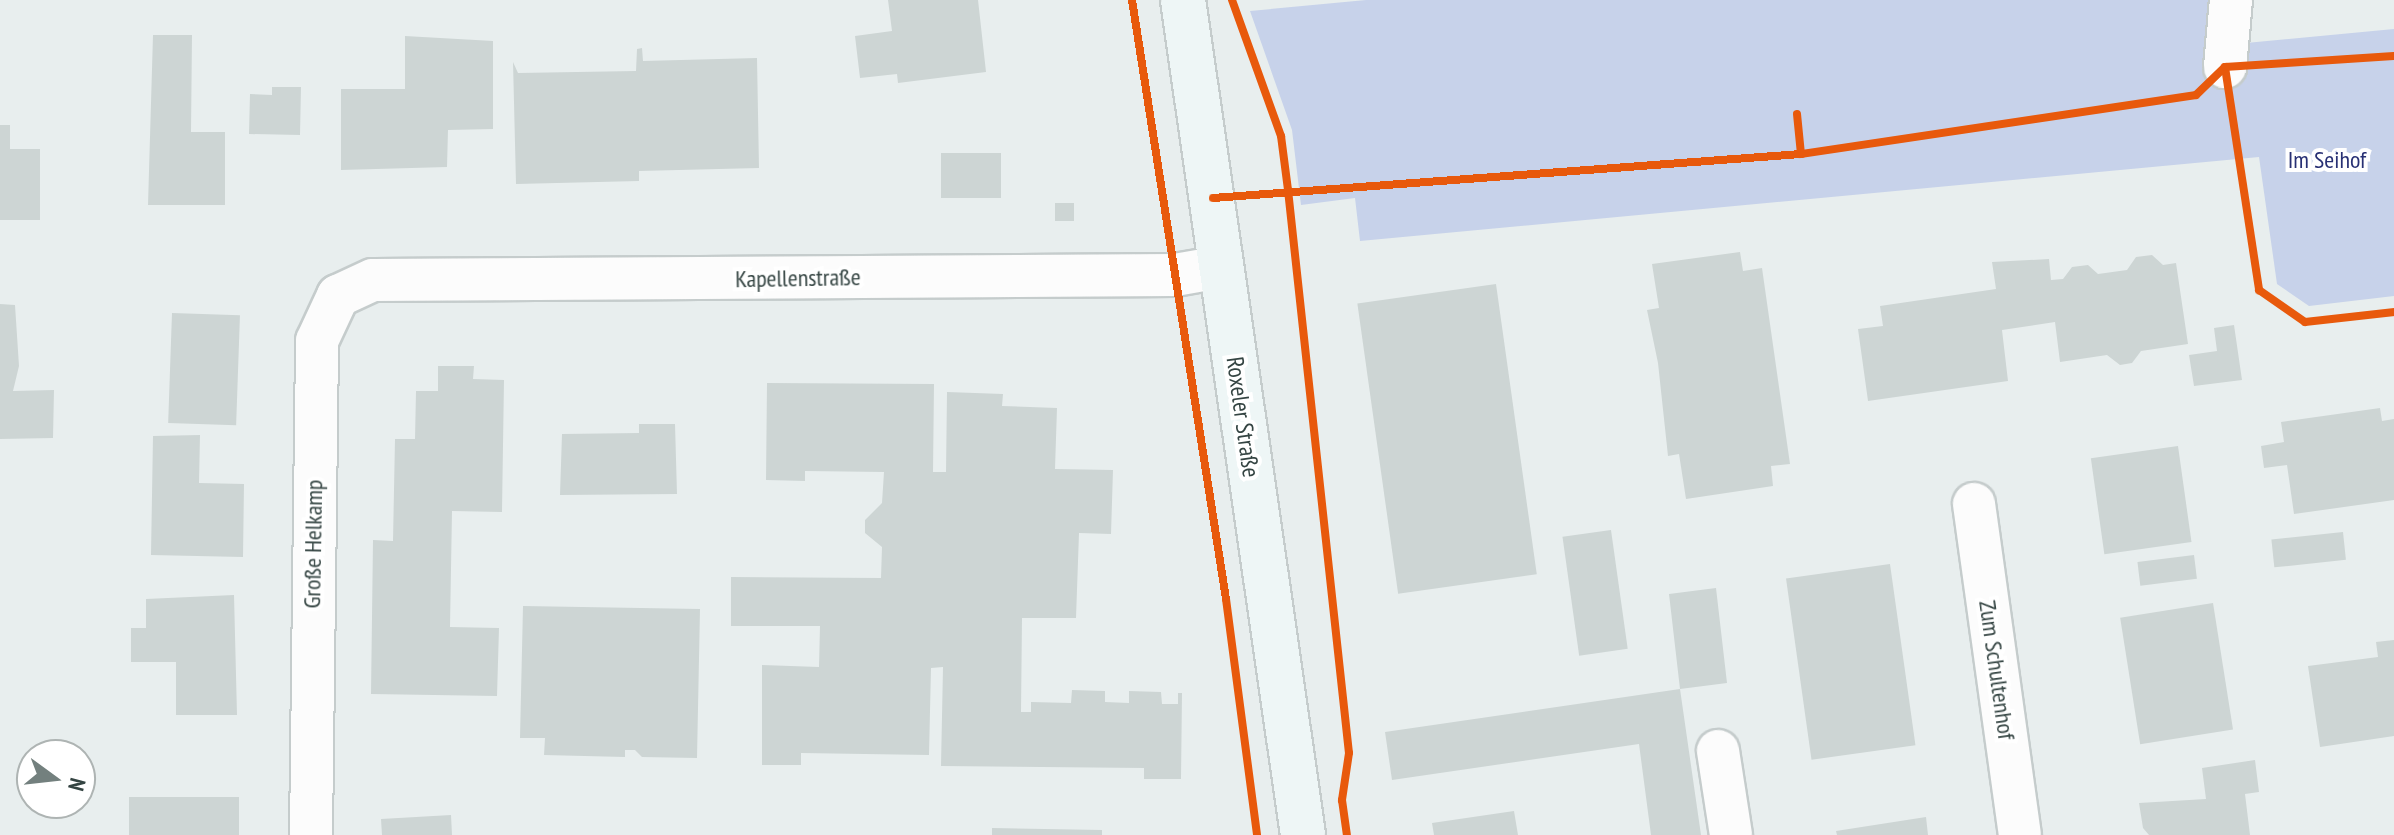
<!DOCTYPE html>
<html>
<head>
<meta charset="utf-8">
<style>
  body { margin:0 }
  #map { position:relative; width:2394px; height:835px; overflow:hidden; background:#e8eeee; font-family:"PT Sans Narrow",sans-serif }
  div>[style] { position:absolute }
  [style*='--x'] { left:calc(var(--x)*1px); top:calc(var(--y)*1px); width:calc(var(--w)*1px); rotate:calc(var(--a)*1deg) }
  .green>* { inset:0; background:#c7d2ea }
  .building>* { inset:0; background:#cdd5d4; transform-origin:0 0 }
  .roads { filter:drop-shadow(2px 0 #c5cccc) drop-shadow(-2px 0 #c5cccc) drop-shadow(0 2px #c5cccc) drop-shadow(0 -2px #c5cccc) }
  .street>* { height:42px; margin:-21px; padding:0 21px; transform-origin:21px; border-radius:21px; background:#fcfcfc }
  .secondary>* { height:44px; margin:-22px; padding:0 22px; transform-origin:22px; border-radius:22px; background:#eef6f6 }
  .cycleway>* { height:8px; margin:-4px; padding:0 4px; transform-origin:4px; border-radius:4px; background:#e8590c }
  span { translate:-50% -50%; white-space:nowrap; text-align:center; line-height:1.15; -webkit-text-stroke:8px #fff; paint-order:stroke }
  .park-label { font-size:24px; color:#283074 }
  .street-label { font-size:24px; color:#344442 }
  .north { position:absolute; left:16px; top:739px; width:80px; height:80px; box-sizing:border-box; background:#fff; border:2px solid #aeb4b3; border-radius:50%; rotate:105deg; font-size:22px; font-weight:700; line-height:32px; text-align:center; color:#344442 }
  .north::after { content:''; display:block; margin:auto; width:28px; height:36px; background:#73807e; clip-path:polygon(50% 0,100% 100%,50% 72%,0 100%) }
</style>
</head>
<body>
<div id="map">
  <div class="green">
    <div style="clip-path:polygon(1366px 0,2250px 0,2246px 43px,2394px 29px,2394px 296px,2309px 306px,2277px 284px,2259px 157px,1360px 241px,1355px 198px,1301px 205px,1292px 130px,1250px 11px)"></div>
  </div>
  <div class="building">
    <div style="clip-path:polygon(888px 0,978px 0,986px 72px,898px 83px,897px 74px,860px 78px,855px 36px,892px 31px)"></div>
    <div style="clip-path:polygon(153px 35px,192px 35px,191px 132px,225px 132px,225px 205px,148px 205px)"></div>
    <div style="clip-path:polygon(405px 36px,493px 41px,493px 129px,448px 130px,447px 167px,341px 170px,341px 89px,405px 89px)"></div>
    <div style="clip-path:polygon(642px 48px,643px 61px,757px 58px,759px 168px,639px 171px,639px 181px,516px 184px,513px 62px,518px 73px,636px 71px,637px 49px)"></div>
    <div style="clip-path:polygon(272px 87px,301px 87px,300px 135px,249px 134px,250px 94px,272px 95px)"></div>
    <div style="clip-path:polygon(0 125px,10px 125px,10px 149px,40px 149px,40px 220px,0 220px)"></div>
    <div style="left:941px;top:153px;width:60px;height:45px"></div>
    <div style="left:1055px;top:203px;width:19px;height:18px"></div>
    <div style="clip-path:polygon(1740px 252px,1743px 271px,1762px 268px,1790px 464px,1771px 466px,1773px 486px,1686px 499px,1679px 454px,1668px 456px,1658px 363px,1647px 310px,1659px 308px,1652px 264px)"></div>
    <div style="clip-path:polygon(2152px 255px,2163px 265px,2176px 263px,2188px 344px,2141px 351px,2132px 363px,2120px 365px,2107px 355px,2060px 362px,2055px 322px,2002px 330px,2008px 381px,1868px 401px,1858px 329px,1883px 326px,1880px 306px,1996px 289px,1992px 262px,2049px 259px,2051px 280px,2063px 279px,2072px 267px,2088px 265px,2098px 274px,2127px 270px,2136px 257px)"></div>
    <div style="left:1496px;top:284px;width:293px;height:140px;rotate:82deg"></div>
    <div style="clip-path:polygon(0 304px,15px 305px,19px 366px,13px 391px,54px 390px,53px 438px,0 439px)"></div>
    <div style="left:172px;top:313px;width:68px;height:110px;rotate:2deg"></div>
    <div style="clip-path:polygon(2234px 325px,2242px 380px,2194px 386px,2189px 355px,2217px 351px,2214px 328px)"></div>
    <div style="clip-path:polygon(438px 366px,474px 366px,473px 379px,504px 380px,502px 512px,452px 511px,450px 627px,499px 628px,497px 696px,371px 694px,373px 540px,393px 541px,395px 439px,415px 439px,416px 391px,438px 391px)"></div>
    <div style="clip-path:polygon(767px 383px,934px 384px,933px 472px,946px 472px,947px 392px,1003px 394px,1002px 406px,1057px 408px,1055px 469px,1113px 470px,1111px 534px,1079px 533px,1076px 618px,1022px 618px,1021px 712px,1031px 712px,1031px 702px,1071px 703px,1072px 690px,1105px 691px,1105px 702px,1129px 703px,1129px 691px,1161px 692px,1162px 704px,1178px 704px,1178px 693px,1182px 693px,1181px 779px,1144px 779px,1144px 768px,941px 766px,943px 667px,931px 668px,929px 755px,801px 753px,801px 765px,762px 765px,762px 665px,819px 667px,820px 626px,731px 626px,731px 577px,881px 578px,882px 547px,865px 533px,865px 520px,882px 503px,884px 472px,805px 471px,805px 481px,766px 480px)"></div>
    <div style="clip-path:polygon(2380px 408px,2382px 421px,2394px 419px,2394px 500px,2294px 514px,2287px 465px,2264px 468px,2261px 446px,2284px 442px,2281px 422px)"></div>
    <div style="clip-path:polygon(639px 424px,675px 424px,677px 494px,560px 495px,562px 434px,639px 433px)"></div>
    <div style="clip-path:polygon(200px 435px,199px 483px,244px 484px,243px 557px,151px 555px,153px 436px)"></div>
    <div style="left:2178px;top:446px;width:97px;height:88px;rotate:82deg"></div>
    <div style="left:1611px;top:530px;width:120px;height:49px;rotate:82deg"></div>
    <div style="left:2343px;top:532px;width:28px;height:72px;rotate:84deg"></div>
    <div style="left:2194px;top:555px;width:24px;height:57px;rotate:83deg"></div>
    <div style="left:1890px;top:564px;width:183px;height:105px;rotate:82deg"></div>
    <div style="clip-path:polygon(1716px 588px,1727px 683px,1680px 689px,1701px 835px,1651px 835px,1639px 744px,1392px 780px,1385px 732px,1680px 689px,1669px 594px)"></div>
    <div style="clip-path:polygon(234px 595px,237px 715px,176px 715px,176px 662px,131px 662px,131px 628px,146px 628px,146px 599px)"></div>
    <div style="left:2213px;top:603px;width:128px;height:94px;rotate:81deg"></div>
    <div style="clip-path:polygon(523px 606px,700px 609px,697px 758px,642px 757px,635px 750px,625px 750px,625px 757px,544px 755px,545px 738px,520px 738px)"></div>
    <div style="clip-path:polygon(2394px 640px,2394px 736px,2320px 747px,2308px 666px,2378px 657px,2376px 642px)"></div>
    <div style="clip-path:polygon(2255px 760px,2259px 792px,2245px 794px,2250px 835px,2149px 835px,2143px 828px,2139px 803px,2206px 799px,2202px 768px)"></div>
    <div style="left:239px;top:797px;width:38px;height:110px;rotate:90deg"></div>
    <div style="clip-path:polygon(1514px 811px,1518px 835px,1434px 835px,1432px 823px)"></div>
    <div style="clip-path:polygon(451px 815px,452px 835px,382px 835px,381px 819px)"></div>
    <div style="clip-path:polygon(1926px 817px,1928px 835px,1837px 835px,1836px 831px)"></div>
    <div style="clip-path:polygon(992px 828px,1102px 830px,1102px 835px,992px 835px)"></div>
  </div>
  <div class="roads">
    <div class="street">
      <div style="--x:2225;--y:67;--w:67;--a:-84.9"></div>
      <div style="--x:1974;--y:504;--w:334;--a:82.1"></div>
      <div style="--x:1718;--y:751;--w:85;--a:81.2"></div>
      <div style="--x:311;--y:835;--w:494;--a:-89.3"></div>
      <div style="--x:317;--y:341;--w:50;--a:-65"></div>
      <div style="--x:338;--y:296;--w:38;--a:-25"></div>
      <div style="--x:373;--y:280;--w:802;--a:-0.36"></div>
      <div style="--x:1175;--y:275;--w:47;--a:-9.9"></div>
    </div>
    <div class="secondary">
      <div style="--x:1183;--y:0;--w:844;--a:81.82"></div>
    </div>
  </div>
  <div class="cycleway">
    <div style="--x:1132;--y:0;--w:606;--a:81.08"></div>
    <div style="--x:1226;--y:599;--w:238;--a:82.5"></div>
    <div style="--x:1232;--y:0;--w:145;--a:70.2"></div>
    <div style="--x:1281;--y:136;--w:54;--a:82.6"></div>
    <div style="--x:1288;--y:190;--w:566;--a:83.82"></div>
    <div style="--x:1349;--y:753;--w:48;--a:98.5"></div>
    <div style="--x:1342;--y:800;--w:35;--a:82"></div>
    <div style="--x:2225;--y:67;--w:226;--a:81.3"></div>
    <div style="--x:2259;--y:290;--w:56;--a:34.8"></div>
    <div style="--x:2305;--y:322;--w:90;--a:-6.4"></div>
    <div style="--x:1797;--y:114;--w:40;--a:84.3"></div>
    <div style="--x:1801;--y:154;--w:399;--a:-8.5"></div>
    <div style="--x:2196;--y:95;--w:40;--a:-44"></div>
    <div style="--x:2225;--y:67;--w:169;--a:-3.7"></div>
    <div style="--x:1213;--y:198;--w:590;--a:-4.28"></div>
  </div>
  <div class="park-label">
    <span style="left:2327px;top:160px">Im Seihof</span>
  </div>
  <div class="street-label">
    <span style="left:798px;top:278px;rotate:-1deg">Kapellenstraße</span>
    <span style="left:1243px;top:417px;rotate:82deg">Roxeler Straße</span>
    <span style="left:313px;top:544px;rotate:-89deg">Große Helkamp</span>
    <span style="left:1997px;top:670px;rotate:82deg">Zum Schultenhof</span>
  </div>
  <div class="north">N</div>
</div>
</body>
</html>
